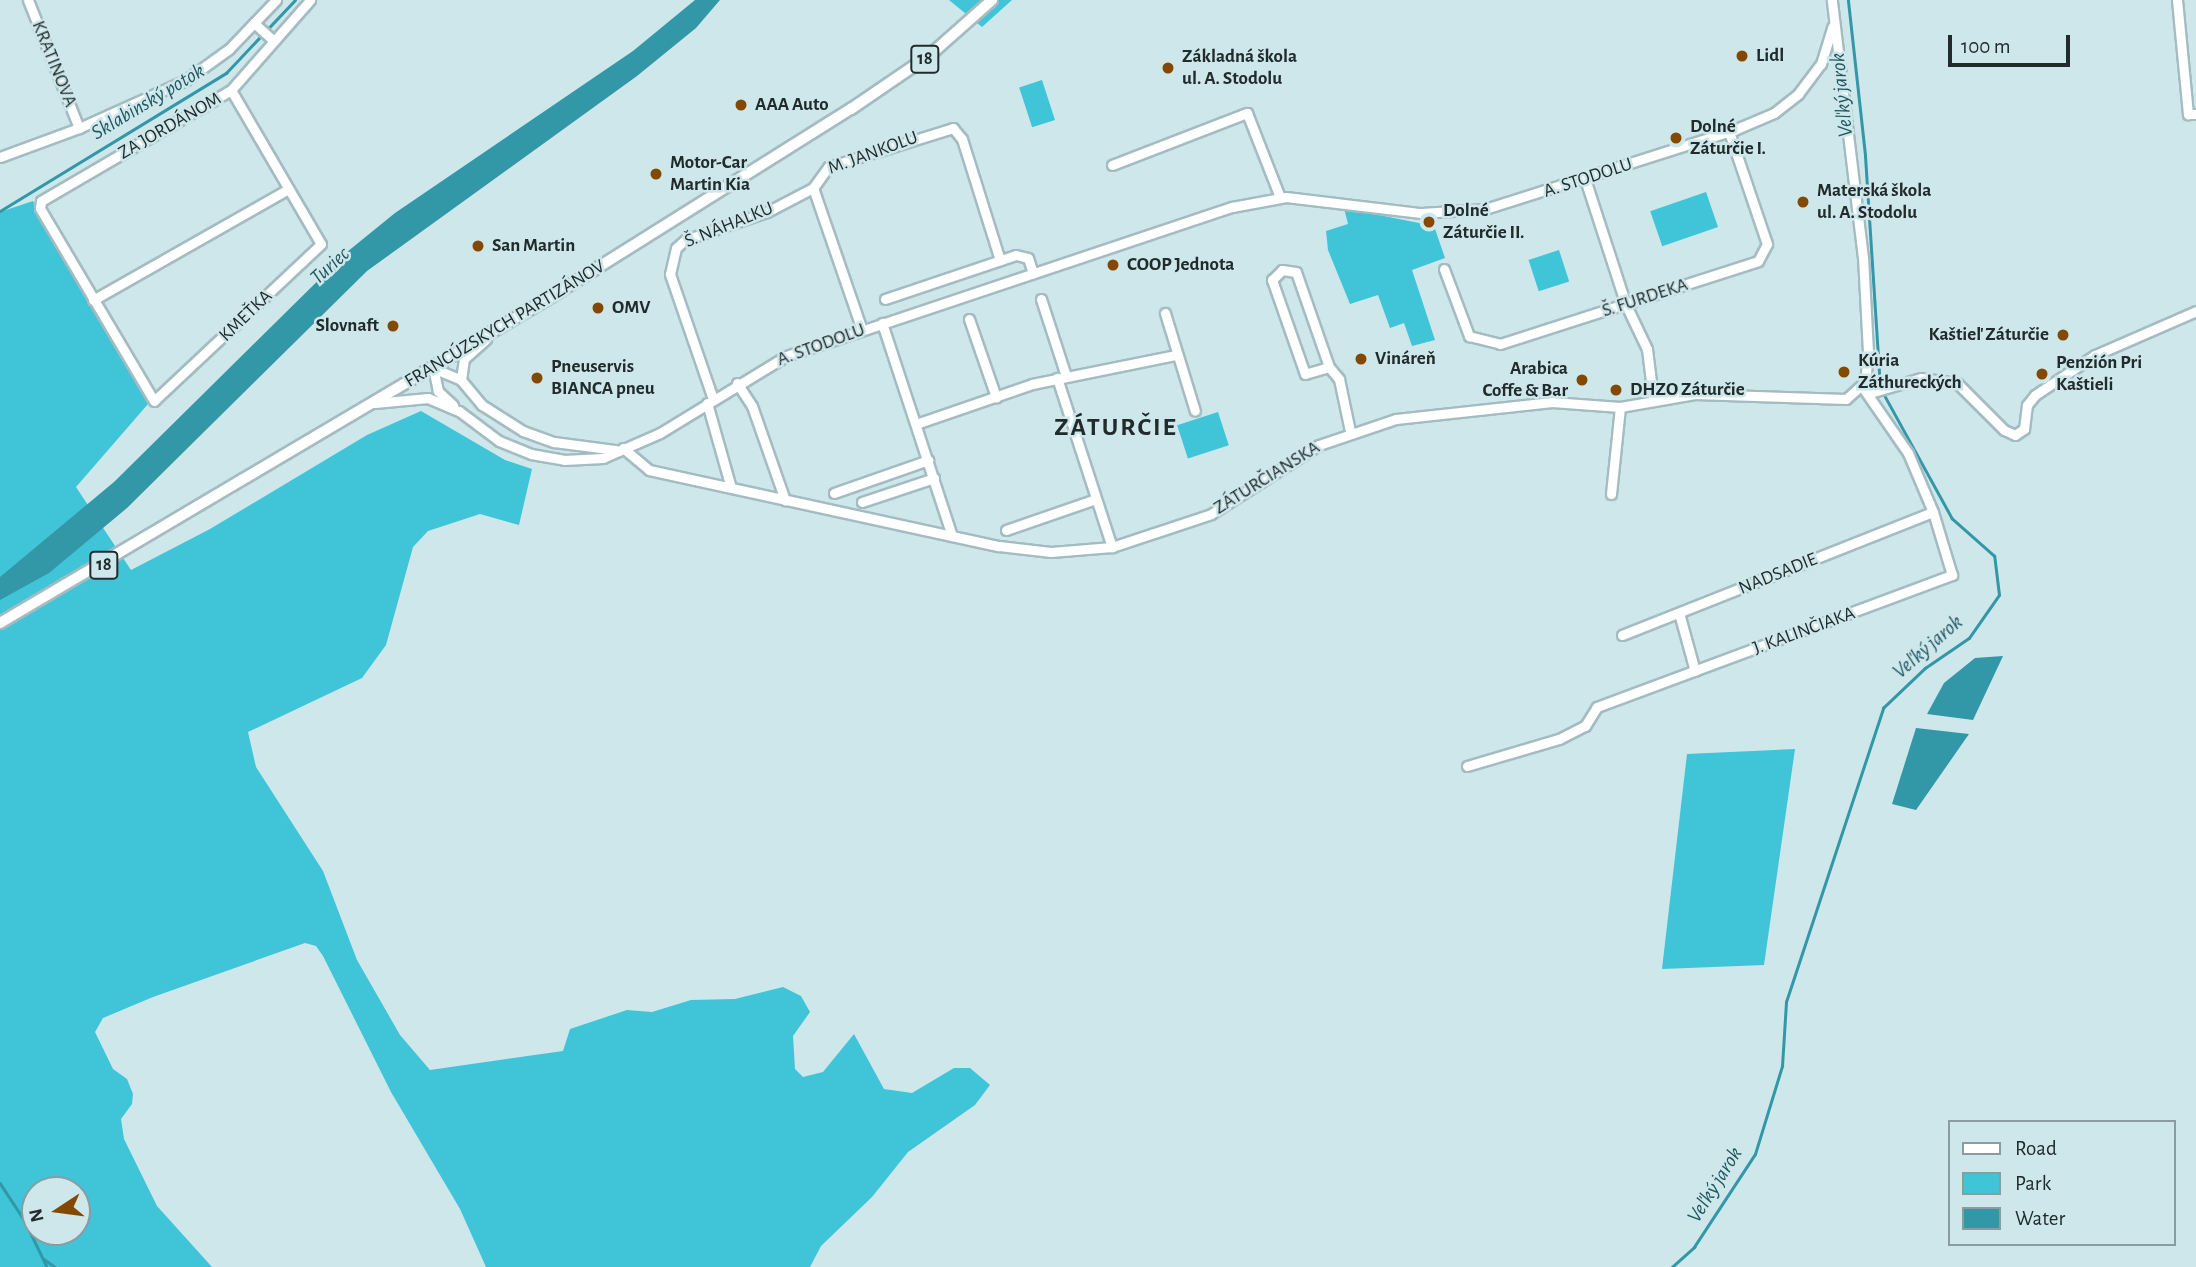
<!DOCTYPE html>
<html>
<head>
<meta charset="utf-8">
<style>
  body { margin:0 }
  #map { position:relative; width:2196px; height:1267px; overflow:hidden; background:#cee7eb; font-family:"Alegreya Sans",sans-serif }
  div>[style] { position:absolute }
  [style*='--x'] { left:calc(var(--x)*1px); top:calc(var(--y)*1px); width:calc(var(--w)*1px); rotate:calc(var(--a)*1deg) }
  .green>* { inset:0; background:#3fc4d8; transform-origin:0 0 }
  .water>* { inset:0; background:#3297a7 }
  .stream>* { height:2.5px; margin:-1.25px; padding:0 1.25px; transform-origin:1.25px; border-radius:1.25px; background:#3297a7 }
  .roads { filter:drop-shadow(2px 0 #a4bcc1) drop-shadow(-2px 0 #a4bcc1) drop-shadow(0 2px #a4bcc1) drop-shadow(0 -2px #a4bcc1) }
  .minor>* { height:9px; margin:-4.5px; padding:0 4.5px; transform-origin:4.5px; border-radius:4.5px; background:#fff }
  .major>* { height:10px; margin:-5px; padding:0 5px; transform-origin:5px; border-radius:5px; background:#fff }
  .dots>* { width:19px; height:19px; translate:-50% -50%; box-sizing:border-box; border:4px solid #cee7eb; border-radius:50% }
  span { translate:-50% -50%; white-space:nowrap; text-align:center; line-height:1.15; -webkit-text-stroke:5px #cee7eb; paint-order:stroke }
  .shield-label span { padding:2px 5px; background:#cee7eb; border:2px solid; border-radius:5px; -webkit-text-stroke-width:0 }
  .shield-label { font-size:18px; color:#212b2c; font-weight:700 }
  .poi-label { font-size:19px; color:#212b2c; font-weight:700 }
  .left { translate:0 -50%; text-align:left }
  .right { translate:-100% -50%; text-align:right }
  .street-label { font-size:19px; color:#212b2c }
  .water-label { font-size:21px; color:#1f565f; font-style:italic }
  .district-label { font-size:26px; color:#212b2c; font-weight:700; letter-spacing:2px }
  .legend { position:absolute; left:1948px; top:1120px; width:228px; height:126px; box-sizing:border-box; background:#cee7eb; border:2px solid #899c9f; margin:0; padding:9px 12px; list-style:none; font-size:21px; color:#212b2c }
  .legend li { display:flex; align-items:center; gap:14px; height:35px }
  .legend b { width:35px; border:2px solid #899c9f }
  .north { position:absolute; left:21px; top:1176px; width:70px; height:70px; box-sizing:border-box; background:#cee7eb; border:2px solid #899c9f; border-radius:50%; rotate:257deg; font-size:19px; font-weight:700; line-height:28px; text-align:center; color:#212b2c }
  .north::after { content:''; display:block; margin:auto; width:24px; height:32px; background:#844901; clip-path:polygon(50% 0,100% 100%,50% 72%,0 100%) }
  .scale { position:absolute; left:1948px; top:35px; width:122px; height:32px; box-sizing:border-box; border:4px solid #212b2c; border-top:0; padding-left:9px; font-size:21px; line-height:24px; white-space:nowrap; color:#212b2c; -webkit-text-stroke:5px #cee7eb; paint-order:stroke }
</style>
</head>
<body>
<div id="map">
  <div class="green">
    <div style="clip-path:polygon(949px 0,1012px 0,982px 27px)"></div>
    <div style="left:1042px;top:80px;width:42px;height:24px;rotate:72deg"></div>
    <div style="left:1706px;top:192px;width:37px;height:59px;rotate:71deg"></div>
    <div style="clip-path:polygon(evenodd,33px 201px,148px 404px,76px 487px,131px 570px,210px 529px,367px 435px,421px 411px,505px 460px,532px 469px,519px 525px,480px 514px,428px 531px,413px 547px,386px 645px,362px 678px,248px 732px,256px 767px,323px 871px,357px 960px,400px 1035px,430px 1070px,563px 1051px,570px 1029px,627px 1010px,652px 1012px,691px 1000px,735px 999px,783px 987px,801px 996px,810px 1012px,793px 1036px,795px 1069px,803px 1077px,823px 1072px,854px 1034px,884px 1089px,912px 1093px,954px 1068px,970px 1068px,990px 1085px,975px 1105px,908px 1152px,872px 1197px,821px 1246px,810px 1267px,486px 1267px,460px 1209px,391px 1092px,323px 956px,316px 946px,305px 943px,153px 997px,103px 1018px,95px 1032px,113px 1069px,127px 1079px,133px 1094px,132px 1104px,121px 1119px,124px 1139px,157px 1206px,212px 1267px,0 1267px,0 212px,33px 201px,35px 1190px,77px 1190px,77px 1232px,35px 1232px,35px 1190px)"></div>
    <div style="clip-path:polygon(1344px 208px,1434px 226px,1445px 258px,1412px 270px,1435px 340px,1412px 346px,1404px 323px,1390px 328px,1378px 295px,1350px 304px,1328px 250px,1326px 231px,1348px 224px)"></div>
    <div style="left:1559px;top:250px;width:33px;height:32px;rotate:72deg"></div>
    <div style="left:1218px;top:412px;width:35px;height:43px;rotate:72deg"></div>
    <div style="clip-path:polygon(1795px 749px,1764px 965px,1662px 969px,1687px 754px)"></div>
  </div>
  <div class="water">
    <div style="clip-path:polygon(695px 0,720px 0,696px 28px,637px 76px,367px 271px,127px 508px,49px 573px,0 600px,0 577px,114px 482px,347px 252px,395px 213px,633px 51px)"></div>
    <div style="clip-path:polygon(2003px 656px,1973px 720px,1927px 714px,1944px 683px,1975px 658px)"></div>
    <div style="clip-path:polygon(1916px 728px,1969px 734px,1916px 810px,1892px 804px)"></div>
  </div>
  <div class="stream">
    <div style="--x:0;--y:211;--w:265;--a:-31.4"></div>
    <div style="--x:226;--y:73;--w:100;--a:-46.6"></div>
    <div style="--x:0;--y:1183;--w:45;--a:56.7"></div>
    <div style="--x:25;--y:1221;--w:51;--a:64.4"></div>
    <div style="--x:44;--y:1259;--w:14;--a:36"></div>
    <div style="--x:1672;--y:1267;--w:30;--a:-42"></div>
    <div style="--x:1694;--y:1247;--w:111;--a:-56.7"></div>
    <div style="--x:1755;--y:1154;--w:92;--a:-72.9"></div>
    <div style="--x:1782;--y:1066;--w:64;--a:-86.4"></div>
    <div style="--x:1786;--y:1002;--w:310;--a:-71.7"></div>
    <div style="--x:1883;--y:708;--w:58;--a:-43.6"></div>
    <div style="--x:1925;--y:668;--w:53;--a:-34.3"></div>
    <div style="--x:1969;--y:638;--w:52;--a:-55.1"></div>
    <div style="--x:1999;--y:595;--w:39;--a:-97"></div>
    <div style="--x:1994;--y:556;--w:56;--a:-138.6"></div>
    <div style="--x:1952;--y:519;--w:149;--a:-118.8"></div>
    <div style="--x:1880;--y:388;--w:233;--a:-93.7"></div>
    <div style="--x:1865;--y:155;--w:156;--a:-96.3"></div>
  </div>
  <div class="roads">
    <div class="minor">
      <div style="--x:28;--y:0;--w:138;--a:68.3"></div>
      <div style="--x:2177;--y:0;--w:115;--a:84.5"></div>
      <div style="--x:2188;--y:114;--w:8;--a:0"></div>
      <div style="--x:254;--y:23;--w:25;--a:42"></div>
      <div style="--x:231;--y:90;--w:178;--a:59.7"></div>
      <div style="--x:321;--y:244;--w:229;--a:136.8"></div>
      <div style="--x:154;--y:401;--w:224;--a:-120.6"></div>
      <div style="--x:40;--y:208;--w:7;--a:-82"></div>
      <div style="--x:41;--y:201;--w:220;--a:-30.3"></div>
      <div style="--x:231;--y:90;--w:120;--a:-48.7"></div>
      <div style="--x:0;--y:157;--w:84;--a:-20.2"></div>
      <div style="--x:79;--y:128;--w:117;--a:-24.2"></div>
      <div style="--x:186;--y:80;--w:53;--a:-35.8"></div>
      <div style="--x:229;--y:49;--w:68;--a:-46.2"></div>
      <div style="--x:1112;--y:165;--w:145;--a:-21.1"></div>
      <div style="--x:1247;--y:113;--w:90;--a:68.6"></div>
      <div style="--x:1585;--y:179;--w:133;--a:72"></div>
      <div style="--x:1626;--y:305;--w:49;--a:64.5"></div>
      <div style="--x:1647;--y:349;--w:49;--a:83"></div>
      <div style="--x:1444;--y:269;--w:72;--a:69.5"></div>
      <div style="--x:1469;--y:336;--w:32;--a:14"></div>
      <div style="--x:1500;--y:344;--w:271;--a:-17.8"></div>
      <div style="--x:1758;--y:261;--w:19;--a:-62"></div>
      <div style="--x:1767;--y:244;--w:118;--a:-108.7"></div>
      <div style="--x:885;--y:299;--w:138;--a:-18.6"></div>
      <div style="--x:1016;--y:255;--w:12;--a:14"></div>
      <div style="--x:1028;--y:258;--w:16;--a:72"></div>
      <div style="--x:1041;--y:299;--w:81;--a:72"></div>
      <div style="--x:93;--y:300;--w:224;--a:-29.6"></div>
      <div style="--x:1165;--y:313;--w:102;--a:73"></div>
      <div style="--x:969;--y:319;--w:83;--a:70.9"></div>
      <div style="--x:882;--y:323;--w:224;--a:71.8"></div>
      <div style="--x:862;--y:330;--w:150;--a:-109"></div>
      <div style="--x:813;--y:188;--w:26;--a:-54"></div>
      <div style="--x:828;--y:167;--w:131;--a:-17.3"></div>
      <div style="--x:953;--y:128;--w:14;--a:51"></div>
      <div style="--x:962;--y:139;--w:127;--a:72.6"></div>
      <div style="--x:1329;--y:367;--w:25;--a:164"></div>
      <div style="--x:1305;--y:374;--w:100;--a:-109.3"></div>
      <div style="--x:1272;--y:280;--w:14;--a:-45"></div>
      <div style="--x:1282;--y:270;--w:14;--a:8"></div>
      <div style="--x:1296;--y:272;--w:101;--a:70.8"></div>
      <div style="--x:1329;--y:367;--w:16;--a:50"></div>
      <div style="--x:1339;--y:379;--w:53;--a:78.1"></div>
      <div style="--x:1057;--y:378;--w:178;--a:72"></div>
      <div style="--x:461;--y:380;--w:21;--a:-82"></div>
      <div style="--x:464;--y:359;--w:30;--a:-42"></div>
      <div style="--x:737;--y:383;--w:27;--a:57"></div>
      <div style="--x:752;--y:406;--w:100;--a:70.7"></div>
      <div style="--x:1870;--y:393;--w:53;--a:-16.4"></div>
      <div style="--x:1921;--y:378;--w:36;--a:8"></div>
      <div style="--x:1957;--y:383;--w:66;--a:45"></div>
      <div style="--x:2004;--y:430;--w:12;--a:24"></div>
      <div style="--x:2015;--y:435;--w:11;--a:-34"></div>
      <div style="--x:2024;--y:429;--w:24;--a:-83"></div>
      <div style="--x:2027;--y:405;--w:13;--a:-51"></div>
      <div style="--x:2035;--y:395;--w:72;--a:-33.7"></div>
      <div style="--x:2095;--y:355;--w:110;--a:-23.5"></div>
      <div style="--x:713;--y:399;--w:132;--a:-109"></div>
      <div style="--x:670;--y:274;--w:27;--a:-77"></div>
      <div style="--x:676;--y:248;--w:12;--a:-42"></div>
      <div style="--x:685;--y:240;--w:87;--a:-18.9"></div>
      <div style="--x:767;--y:212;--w:52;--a:-27.6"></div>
      <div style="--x:375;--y:403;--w:53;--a:-5.4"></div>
      <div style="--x:428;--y:398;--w:34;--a:23"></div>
      <div style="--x:459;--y:411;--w:50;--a:36.9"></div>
      <div style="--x:499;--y:441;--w:35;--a:22"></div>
      <div style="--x:531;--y:454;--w:34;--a:10"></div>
      <div style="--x:564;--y:460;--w:39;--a:-3"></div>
      <div style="--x:603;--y:458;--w:62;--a:-23.7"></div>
      <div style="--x:660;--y:433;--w:148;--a:-31.4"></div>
      <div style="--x:786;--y:356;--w:470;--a:-18.5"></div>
      <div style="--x:1232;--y:207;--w:55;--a:-10.5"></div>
      <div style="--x:1286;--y:197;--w:136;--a:6.8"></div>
      <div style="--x:1421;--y:213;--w:64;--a:-3.6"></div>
      <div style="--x:1485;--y:209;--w:261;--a:-17.6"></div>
      <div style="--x:1734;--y:130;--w:43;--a:-23"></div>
      <div style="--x:1774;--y:113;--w:31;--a:-38"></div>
      <div style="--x:1798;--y:94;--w:38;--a:-53"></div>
      <div style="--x:1821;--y:64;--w:39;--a:-73"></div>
      <div style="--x:707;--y:403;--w:88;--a:74.2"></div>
      <div style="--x:453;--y:405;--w:21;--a:-137"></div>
      <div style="--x:438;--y:391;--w:24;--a:-102"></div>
      <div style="--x:433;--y:368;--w:30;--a:23"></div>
      <div style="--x:461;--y:380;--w:33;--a:50"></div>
      <div style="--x:482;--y:405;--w:49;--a:32.4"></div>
      <div style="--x:523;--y:431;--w:33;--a:20"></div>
      <div style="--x:554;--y:442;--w:63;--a:7.4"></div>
      <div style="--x:916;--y:424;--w:123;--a:-19"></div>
      <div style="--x:1032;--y:384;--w:147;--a:-11.4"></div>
      <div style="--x:623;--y:448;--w:34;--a:40"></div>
      <div style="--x:649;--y:470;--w:358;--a:12.3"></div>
      <div style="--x:999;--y:546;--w:52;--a:6.6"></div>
      <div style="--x:1051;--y:552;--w:61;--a:-4.7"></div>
      <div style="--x:1112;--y:547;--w:104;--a:-18.4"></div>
      <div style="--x:1211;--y:514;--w:128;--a:-32.6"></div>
      <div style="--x:1319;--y:445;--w:81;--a:-18.7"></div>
      <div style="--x:1396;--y:419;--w:157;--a:-6.2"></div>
      <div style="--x:1552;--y:402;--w:68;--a:4.2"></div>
      <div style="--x:1620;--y:407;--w:76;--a:-9.8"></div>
      <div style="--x:1695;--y:394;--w:151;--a:1.9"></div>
      <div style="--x:1846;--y:399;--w:25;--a:-42"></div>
      <div style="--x:1865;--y:382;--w:30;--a:-84"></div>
      <div style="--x:1868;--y:352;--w:94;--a:-93"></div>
      <div style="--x:1863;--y:258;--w:260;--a:-96.9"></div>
      <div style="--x:834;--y:493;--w:100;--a:-19.3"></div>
      <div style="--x:1611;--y:494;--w:87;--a:-84.1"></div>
      <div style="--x:862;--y:502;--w:76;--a:-18.4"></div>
      <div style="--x:1006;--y:530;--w:95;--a:-19"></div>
      <div style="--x:1679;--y:613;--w:60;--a:74.6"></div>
      <div style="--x:1622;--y:635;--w:334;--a:-21.6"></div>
      <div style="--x:1467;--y:766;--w:96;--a:-16.4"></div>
      <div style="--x:1559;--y:739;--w:29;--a:-27"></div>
      <div style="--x:1585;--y:726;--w:22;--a:-58"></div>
      <div style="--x:1597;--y:707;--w:379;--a:-20.4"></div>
      <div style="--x:1952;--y:575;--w:66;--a:-106.8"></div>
      <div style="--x:1933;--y:512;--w:64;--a:-113"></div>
      <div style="--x:1908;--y:453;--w:79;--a:-124.7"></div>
    </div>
    <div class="major">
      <div style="--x:0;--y:623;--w:634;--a:-30.61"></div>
      <div style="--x:546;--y:300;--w:360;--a:-32.1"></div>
      <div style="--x:851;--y:109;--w:96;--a:-34.4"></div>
      <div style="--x:930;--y:55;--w:83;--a:-41.6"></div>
    </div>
  </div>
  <div class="dots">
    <div style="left:1742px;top:56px;background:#844901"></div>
    <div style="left:1168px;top:68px;background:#844901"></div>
    <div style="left:741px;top:105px;background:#844901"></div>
    <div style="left:1676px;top:138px;background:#844901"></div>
    <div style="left:656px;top:174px;background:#844901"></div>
    <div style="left:1803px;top:202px;background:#844901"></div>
    <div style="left:1429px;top:222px;background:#844901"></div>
    <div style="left:478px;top:246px;background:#844901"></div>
    <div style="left:1113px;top:265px;background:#844901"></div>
    <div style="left:598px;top:308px;background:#844901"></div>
    <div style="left:393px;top:326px;background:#844901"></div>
    <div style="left:2063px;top:335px;background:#844901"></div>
    <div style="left:1361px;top:359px;background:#844901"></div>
    <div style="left:1844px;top:372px;background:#844901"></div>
    <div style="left:2042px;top:374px;background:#844901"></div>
    <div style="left:537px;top:378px;background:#844901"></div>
    <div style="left:1582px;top:380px;background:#844901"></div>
    <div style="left:1616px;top:390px;background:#844901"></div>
  </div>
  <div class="shield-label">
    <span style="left:925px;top:59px">18</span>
    <span style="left:104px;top:565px">18</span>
  </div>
  <div class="poi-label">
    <span class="left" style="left:1756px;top:56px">Lidl</span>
    <span class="left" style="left:1182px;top:68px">Základná škola<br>ul. A. Stodolu</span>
    <span class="left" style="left:755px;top:105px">AAA Auto</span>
    <span class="left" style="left:1690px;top:138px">Dolné<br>Záturčie I.</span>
    <span class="left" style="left:670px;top:174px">Motor-Car<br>Martin Kia</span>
    <span class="left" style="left:1817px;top:202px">Materská škola<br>ul. A. Stodolu</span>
    <span class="left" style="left:1443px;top:222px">Dolné<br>Záturčie II.</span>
    <span class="left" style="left:492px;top:246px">San Martin</span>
    <span class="left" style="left:1127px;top:265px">COOP Jednota</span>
    <span class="left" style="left:612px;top:308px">OMV</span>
    <span class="right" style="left:379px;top:326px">Slovnaft</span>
    <span class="right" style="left:2049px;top:335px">Kaštieľ Záturčie</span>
    <span class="left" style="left:1375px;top:359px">Vináreň</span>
    <span class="left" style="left:1858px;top:372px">Kúria<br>Záthureckých</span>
    <span class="left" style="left:2056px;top:374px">Penzión Pri<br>Kaštieli</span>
    <span class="left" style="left:551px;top:378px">Pneuservis<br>BIANCA pneu</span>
    <span class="right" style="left:1568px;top:380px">Arabica<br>Coffe &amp; Bar</span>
    <span class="left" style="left:1630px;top:390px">DHZO Záturčie</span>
  </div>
  <div class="street-label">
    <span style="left:54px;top:64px;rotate:68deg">KRATINOVA</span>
    <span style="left:170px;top:126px;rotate:-30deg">ZA JORDÁNOM</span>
    <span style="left:873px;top:153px;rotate:-20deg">M. JANKOLU</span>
    <span style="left:1588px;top:178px;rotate:-18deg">A. STODOLU</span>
    <span style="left:729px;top:225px;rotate:-22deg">Š. NÁHALKU</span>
    <span style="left:1645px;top:298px;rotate:-18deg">Š. FURDEKA</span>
    <span style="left:246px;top:316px;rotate:-44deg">KMEŤKA</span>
    <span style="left:505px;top:324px;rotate:-31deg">FRANCÚZSKYCH PARTIZÁNOV</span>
    <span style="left:821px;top:345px;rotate:-20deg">A. STODOLU</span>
    <span style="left:1267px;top:478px;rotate:-32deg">ZÁTURČIANSKA</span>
    <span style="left:1778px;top:574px;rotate:-22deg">NADSADIE</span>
    <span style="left:1804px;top:631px;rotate:-20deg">J. KALINČIAKA</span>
  </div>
  <div class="water-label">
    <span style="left:1842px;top:95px;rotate:-96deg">Veľký jarok</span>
    <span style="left:148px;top:102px;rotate:-31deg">Sklabinský potok</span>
    <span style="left:330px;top:266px;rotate:-42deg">Turiec</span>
    <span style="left:1928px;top:647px;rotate:-41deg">Veľký jarok</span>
    <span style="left:1715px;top:1185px;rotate:-58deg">Veľký jarok</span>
  </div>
  <div class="district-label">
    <span style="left:1116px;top:428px">ZÁTURČIE</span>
  </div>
  <ul class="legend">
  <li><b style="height:9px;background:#fff"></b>Road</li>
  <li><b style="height:19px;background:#3fc4d8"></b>Park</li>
  <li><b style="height:19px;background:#3297a7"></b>Water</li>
  </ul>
  <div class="north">N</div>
  <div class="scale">100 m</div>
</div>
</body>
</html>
